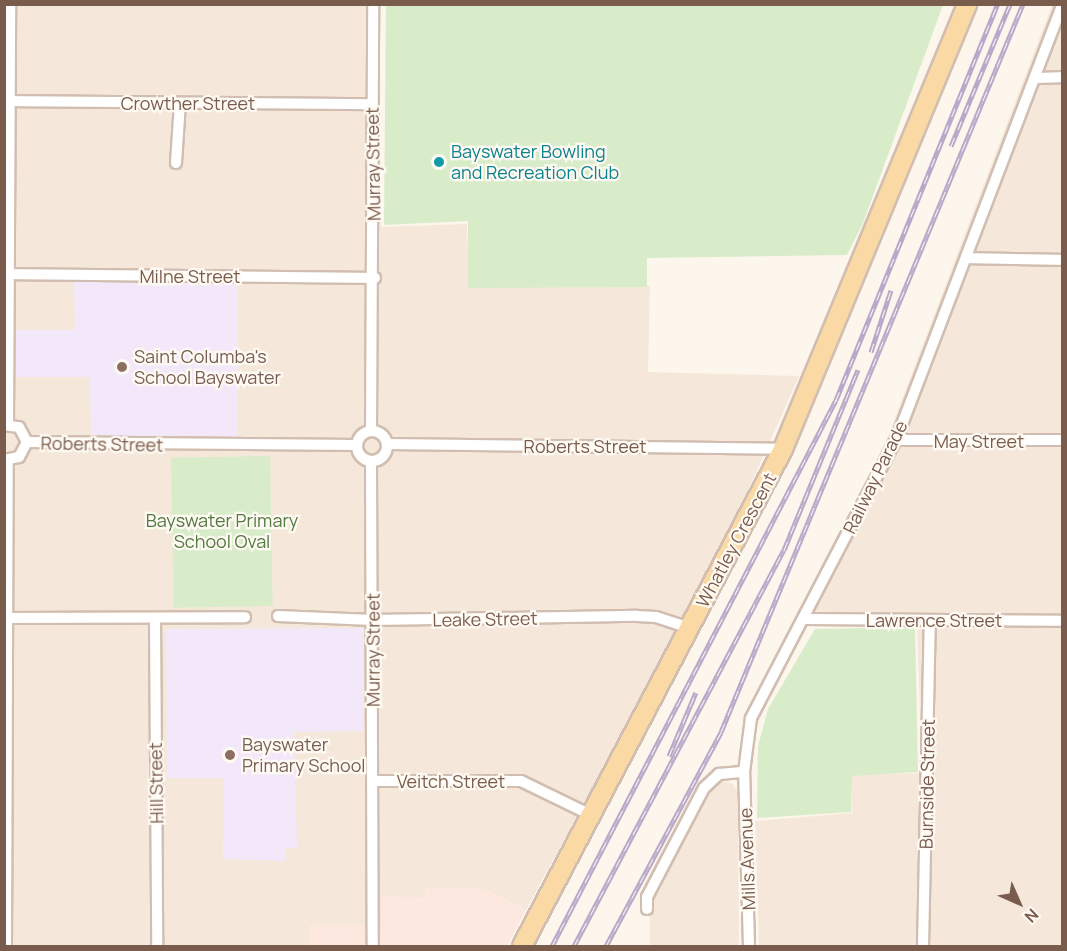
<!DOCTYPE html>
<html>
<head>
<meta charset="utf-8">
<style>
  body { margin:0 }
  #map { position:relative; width:1067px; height:951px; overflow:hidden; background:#fdf6ec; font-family:Manrope,sans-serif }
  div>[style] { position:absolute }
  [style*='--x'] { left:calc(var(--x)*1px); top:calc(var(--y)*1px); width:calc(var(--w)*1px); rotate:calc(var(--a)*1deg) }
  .residential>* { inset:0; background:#f5e8da }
  .commercial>* { inset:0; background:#fde8e0 }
  .education>* { inset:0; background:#f3e8fa }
  .green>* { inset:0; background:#d8ecc9; transform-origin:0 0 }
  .roads { filter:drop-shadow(2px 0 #d1beb0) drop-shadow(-2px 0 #d1beb0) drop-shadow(0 2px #d1beb0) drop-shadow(0 -2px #d1beb0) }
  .minor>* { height:10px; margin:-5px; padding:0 5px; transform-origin:5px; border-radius:5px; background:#fff }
  .minor>.ring { margin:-5px; padding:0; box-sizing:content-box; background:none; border:10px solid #fff; border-radius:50% }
  .primary>* { height:18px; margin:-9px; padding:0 9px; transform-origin:9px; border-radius:9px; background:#fbd9a5 }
  .rail>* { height:5px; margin-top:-2.5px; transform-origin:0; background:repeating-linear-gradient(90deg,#fffaf3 0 9px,#b9a8c9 0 18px); box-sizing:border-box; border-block:2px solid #b9a8c9 }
  .dots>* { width:16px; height:16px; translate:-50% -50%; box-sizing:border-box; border:3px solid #fffaf3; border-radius:50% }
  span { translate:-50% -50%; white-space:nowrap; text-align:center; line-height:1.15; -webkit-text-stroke:4.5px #fffaf3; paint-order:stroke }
  .street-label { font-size:18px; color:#7a5c4d }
  .culture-label { font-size:18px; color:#0d838f }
  .left { translate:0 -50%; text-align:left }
  .education-label { font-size:18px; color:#785e54 }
  .park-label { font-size:18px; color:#537a41 }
  .frame { position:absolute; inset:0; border:6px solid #7a5c4d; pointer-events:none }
  .north { position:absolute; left:989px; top:873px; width:60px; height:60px; -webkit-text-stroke:4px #fffaf3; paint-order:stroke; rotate:135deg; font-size:16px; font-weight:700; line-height:24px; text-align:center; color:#7a5c4d }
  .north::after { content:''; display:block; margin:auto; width:21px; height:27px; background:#7a5c4d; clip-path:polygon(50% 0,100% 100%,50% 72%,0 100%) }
</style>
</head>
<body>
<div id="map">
  <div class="residential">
    <div style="clip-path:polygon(5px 5px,379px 5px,381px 227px,467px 224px,469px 287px,650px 286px,648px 372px,799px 376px,721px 551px,526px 910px,487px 890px,426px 888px,425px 898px,381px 925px,309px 925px,309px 946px,5px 946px)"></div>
    <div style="clip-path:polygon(1052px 5px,1062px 5px,1062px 946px,759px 946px,755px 821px,852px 813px,851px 775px,922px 773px,917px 625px,800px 624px,885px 444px)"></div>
    <div style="clip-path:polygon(722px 781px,732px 783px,738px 793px,739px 946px,650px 946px,650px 904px,658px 883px,712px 786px)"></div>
  </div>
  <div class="commercial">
    <div style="clip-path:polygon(426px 887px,487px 890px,526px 910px,507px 946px,309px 946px,309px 925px,381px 925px,381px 896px,425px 898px)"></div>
  </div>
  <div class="education">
    <div style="clip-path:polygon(74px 275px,238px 276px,237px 444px,91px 443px,90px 377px,7px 377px,7px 330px,75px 330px)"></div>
    <div style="clip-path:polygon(364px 628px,364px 731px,294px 732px,297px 848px,286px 848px,285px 861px,223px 859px,224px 778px,167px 778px,166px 629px)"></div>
  </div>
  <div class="green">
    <div style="clip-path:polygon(386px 5px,386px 4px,943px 5px,863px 223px,847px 255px,647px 258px,647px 287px,468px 288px,468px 221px,384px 225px)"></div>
    <div style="left:270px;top:456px;width:150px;height:99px;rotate:89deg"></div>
    <div style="clip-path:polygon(915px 627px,918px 772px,852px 776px,851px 812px,757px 818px,758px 746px,768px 709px,815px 629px)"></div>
  </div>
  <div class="roads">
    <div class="minor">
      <div style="--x:1035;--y:78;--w:27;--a:-2"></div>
      <div style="--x:4;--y:101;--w:368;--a:0.5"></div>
      <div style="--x:176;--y:163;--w:60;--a:-86.2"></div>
      <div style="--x:966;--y:258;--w:96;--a:1.2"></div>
      <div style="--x:4;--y:274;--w:371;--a:0.6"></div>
      <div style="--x:8;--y:424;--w:420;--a:-89.7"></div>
      <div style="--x:4;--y:425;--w:15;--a:8"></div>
      <div style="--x:19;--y:427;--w:17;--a:62"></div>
      <div style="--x:27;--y:442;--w:17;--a:118"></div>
      <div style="--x:19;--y:457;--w:15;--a:169"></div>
      <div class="ring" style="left:357px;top:431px;width:20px;height:20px"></div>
      <div style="--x:371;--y:431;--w:427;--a:-89.7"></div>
      <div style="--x:896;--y:440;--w:166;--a:0"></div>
      <div style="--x:27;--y:442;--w:330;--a:0.5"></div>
      <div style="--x:388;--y:444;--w:395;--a:0.7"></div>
      <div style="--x:371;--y:462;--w:484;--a:89.8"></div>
      <div style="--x:278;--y:616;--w:95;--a:2.4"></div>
      <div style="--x:373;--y:620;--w:264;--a:-0.9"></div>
      <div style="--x:637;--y:616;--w:19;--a:3"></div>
      <div style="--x:656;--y:617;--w:36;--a:18"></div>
      <div style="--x:4;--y:618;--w:241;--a:-0.2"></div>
      <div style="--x:155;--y:619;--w:327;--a:89.6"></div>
      <div style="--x:805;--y:619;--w:257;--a:0.4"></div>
      <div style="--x:373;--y:781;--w:148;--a:0"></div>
      <div style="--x:521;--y:781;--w:80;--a:25.9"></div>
      <div style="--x:647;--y:909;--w:12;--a:-90"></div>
      <div style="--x:647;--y:897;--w:123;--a:-62.4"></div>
      <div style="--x:704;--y:788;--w:21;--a:-43"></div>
      <div style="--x:719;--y:774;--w:25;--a:-5"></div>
      <div style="--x:6;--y:946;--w:485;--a:-89.8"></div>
      <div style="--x:749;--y:946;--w:174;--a:-91.6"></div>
      <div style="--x:744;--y:772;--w:54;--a:-82.6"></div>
      <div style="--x:751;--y:718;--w:314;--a:-62.5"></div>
      <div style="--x:896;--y:440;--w:465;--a:-69.1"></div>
      <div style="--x:923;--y:946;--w:325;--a:-88.8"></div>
    </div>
    <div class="primary">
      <div style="--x:522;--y:946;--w:561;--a:-62.29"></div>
      <div style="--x:783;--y:449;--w:482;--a:-67.5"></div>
    </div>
  </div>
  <div class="rail">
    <div style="--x:951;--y:146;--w:154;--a:-67.4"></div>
    <div style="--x:871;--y:352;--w:65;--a:-72.1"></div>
    <div style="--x:669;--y:756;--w:69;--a:-67.1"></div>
    <div style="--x:552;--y:946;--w:615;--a:-62.52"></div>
    <div style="--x:836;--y:400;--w:428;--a:-67.8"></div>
    <div style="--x:574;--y:946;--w:448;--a:-62.1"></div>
    <div style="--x:784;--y:550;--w:195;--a:-67.7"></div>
    <div style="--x:606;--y:946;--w:243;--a:-61.7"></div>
    <div style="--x:721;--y:732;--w:788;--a:-67.47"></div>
  </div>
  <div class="dots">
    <div style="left:439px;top:162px;background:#0f9aa8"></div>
    <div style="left:122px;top:367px;background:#8d6e63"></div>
    <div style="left:230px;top:755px;background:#8d6e63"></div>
  </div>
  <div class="street-label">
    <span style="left:188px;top:103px">Crowther Street</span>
    <span style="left:373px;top:164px;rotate:-91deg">Murray Street</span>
    <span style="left:190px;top:276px">Milne Street</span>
    <span style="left:979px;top:441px">May Street</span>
    <span style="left:102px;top:444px;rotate:1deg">Roberts Street</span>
    <span style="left:585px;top:446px">Roberts Street</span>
    <span style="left:875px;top:477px;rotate:-64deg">Railway Parade</span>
    <span style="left:736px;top:540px;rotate:-62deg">Whatley Crescent</span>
    <span style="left:485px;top:619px;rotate:-1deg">Leake Street</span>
    <span style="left:934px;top:620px">Lawrence Street</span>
    <span style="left:373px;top:650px;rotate:-90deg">Murray Street</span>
    <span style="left:451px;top:781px">Veitch Street</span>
    <span style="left:156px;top:783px;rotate:-91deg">Hill Street</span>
    <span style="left:927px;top:784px;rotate:-89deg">Burnside Street</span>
    <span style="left:747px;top:859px;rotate:-92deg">Mills Avenue</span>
  </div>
  <div class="culture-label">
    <span class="left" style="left:451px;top:162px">Bayswater Bowling<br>and Recreation Club</span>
  </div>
  <div class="education-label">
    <span class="left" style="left:134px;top:367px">Saint Columba's<br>School Bayswater</span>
    <span class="left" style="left:242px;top:755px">Bayswater<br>Primary School</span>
  </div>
  <div class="park-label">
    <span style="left:222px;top:531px">Bayswater Primary<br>School Oval</span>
  </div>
  <div class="frame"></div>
  <div class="north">N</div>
</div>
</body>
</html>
